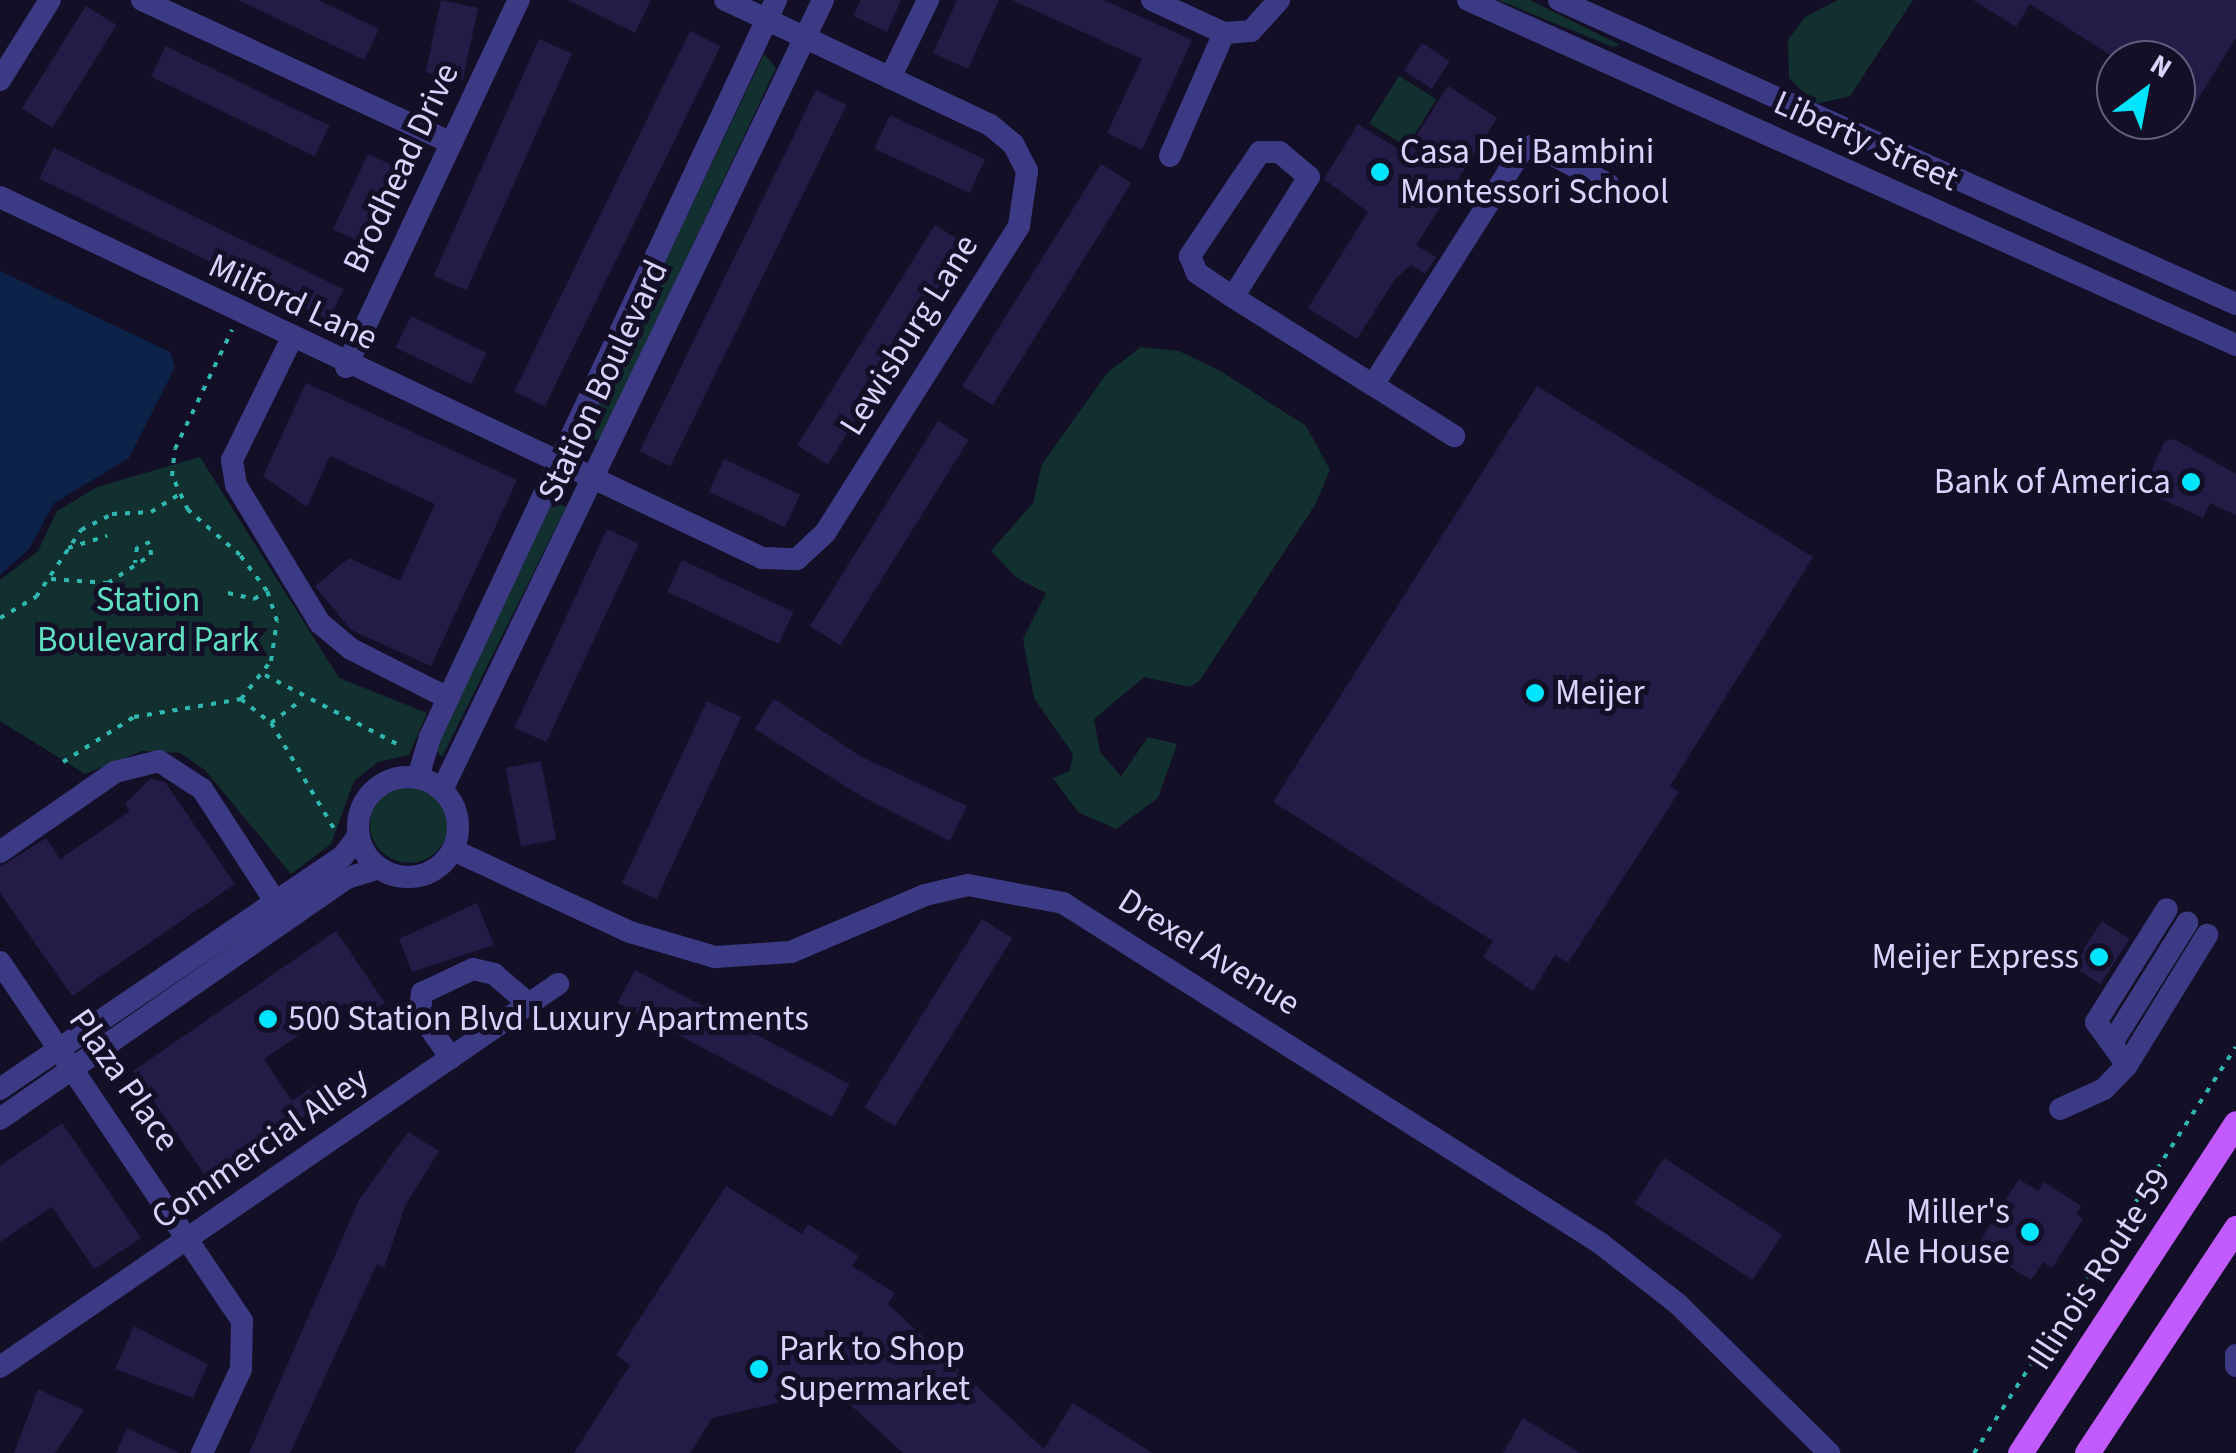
<!DOCTYPE html>
<html>
<head>
<meta charset="utf-8">
<style>
  body { margin:0 }
  #map { position:relative; width:2236px; height:1453px; overflow:hidden; background:#130f26; font-family:"Source Sans 3",sans-serif }
  div>[style] { position:absolute }
  [style*='--x'] { left:calc(var(--x)*1px); top:calc(var(--y)*1px); width:calc(var(--w)*1px); rotate:calc(var(--a)*1deg) }
  .green>* { inset:0; background:#12302f; transform-origin:0 0 }
  .round { border-radius:50% }
  .water>* { inset:0; background:#0c2248 }
  .building>* { inset:0; background:#241b47; transform-origin:0 0 }
  .path>* { height:4px; margin-top:-2px; transform-origin:0; background:repeating-linear-gradient(90deg,#2fb8b0 0 5px,transparent 0 13px) }
  .minor>* { height:22px; margin:-11px; padding:0 11px; transform-origin:11px; border-radius:11px; background:#3d3a85 }
  .minor>.ring { margin:-11px; padding:0; box-sizing:content-box; background:none; border:22px solid #3d3a85; border-radius:50% }
  .major>* { height:25px; margin:-12.5px; padding:0 12.5px; transform-origin:12.5px; border-radius:12.5px; background:#c25bff }
  .dots>* { width:28px; height:28px; translate:-50% -50%; box-sizing:border-box; border:5px solid #130f26; border-radius:50% }
  span { translate:-50% -50%; white-space:nowrap; text-align:center; line-height:1.15; -webkit-text-stroke:10px #130f26; paint-order:stroke }
  .street-label { font-size:35px; color:#d9d4ff }
  .poi-label { font-size:35px; color:#d9d4ff }
  .left { translate:0 -50%; text-align:left }
  .right { translate:-100% -50%; text-align:right }
  .park-label { font-size:35px; color:#5fe0c0 }
  .north { position:absolute; left:2096px; top:40px; width:100px; height:100px; box-sizing:border-box; background:#130f26; border:2px solid #625e7d; border-radius:50%; rotate:32deg; font-size:28px; font-weight:700; line-height:40px; text-align:center; color:#d9d4ff }
  .north::after { content:''; display:block; margin:auto; width:35px; height:45px; background:#00e5ff; clip-path:polygon(50% 0,100% 100%,50% 72%,0 100%) }
</style>
</head>
<body>
<div id="map">
  <div class="green">
    <div style="clip-path:polygon(1498px 0,1530px 0,1620px 45px,1613px 47px)"></div>
    <div style="clip-path:polygon(1838px 0,1913px 0,1850px 96px,1816px 104px,1789px 78px,1788px 40px,1805px 17px)"></div>
    <div style="clip-path:polygon(764px 54px,776px 68px,601px 439px,589px 440px,584px 432px)"></div>
    <div style="left:1399px;top:76px;width:44px;height:56px;rotate:32deg"></div>
    <div style="clip-path:polygon(1141px 347px,1179px 351px,1222px 372px,1306px 426px,1330px 470px,1315px 505px,1200px 680px,1190px 687px,1144px 677px,1094px 719px,1100px 752px,1121px 776px,1148px 737px,1177px 744px,1158px 798px,1116px 829px,1078px 812px,1053px 778px,1070px 771px,1073px 754px,1034px 698px,1023px 639px,1046px 593px,1017px 578px,991px 551px,1033px 503px,1042px 464px,1107px 373px)"></div>
    <div style="clip-path:polygon(200px 457px,339px 678px,427px 713px,409px 755px,378px 762px,354px 781px,331px 844px,291px 874px,205px 770px,180px 753px,142px 751px,85px 774px,0 721px,0 580px,38px 551px,57px 511px,97px 487px)"></div>
    <div style="clip-path:polygon(553px 501px,566px 507px,442px 757px,435px 749px)"></div>
    <div class="round" style="left:370px;top:785px;width:78px;height:78px"></div>
  </div>
  <div class="water">
    <div style="clip-path:polygon(0 271px,170px 352px,175px 367px,129px 458px,54px 503px,29px 549px,0 575px)"></div>
  </div>
  <div class="building">
    <div style="clip-path:polygon(238px 0,319px 0,379px 29px,364px 60px)"></div>
    <div style="left:441px;top:0;width:38px;height:74px;rotate:12deg"></div>
    <div style="clip-path:polygon(568px 0,651px 0,635px 33px)"></div>
    <div style="clip-path:polygon(861px 0,901px 0,887px 32px,853px 16px)"></div>
    <div style="clip-path:polygon(957px 0,999px 0,968px 69px,933px 53px)"></div>
    <div style="clip-path:polygon(1012px 0,1104px 0,1192px 40px,1142px 150px,1107px 133px,1142px 59px)"></div>
    <div style="clip-path:polygon(1973px 0,2236px 0,2236px 38px,2193px 107px,2176px 96px,2176px 60px,2118px 60px,2030px 4px,2016px 27px)"></div>
    <div style="left:86px;top:6px;width:36px;height:121px;rotate:32deg"></div>
    <div style="left:690px;top:31px;width:34px;height:401px;rotate:26deg"></div>
    <div style="left:539px;top:39px;width:36px;height:259px;rotate:24deg"></div>
    <div style="left:1422px;top:43px;width:33px;height:33px;rotate:33deg"></div>
    <div style="left:166px;top:46px;width:182px;height:34px;rotate:26deg"></div>
    <div style="clip-path:polygon(1448px 86px,1497px 118px,1416px 245px,1436px 257px,1425px 274px,1411px 265px,1395px 279px,1357px 339px,1308px 308px,1368px 212px,1324px 179px,1358px 124px,1405px 153px)"></div>
    <div style="left:816px;top:90px;width:34px;height:402px;rotate:26deg"></div>
    <div style="left:890px;top:115px;width:105px;height:37px;rotate:25deg"></div>
    <div style="left:54px;top:148px;width:322px;height:34px;rotate:26deg"></div>
    <div style="left:368px;top:154px;width:35px;height:83px;rotate:25deg"></div>
    <div style="left:1101px;top:164px;width:36px;height:262px;rotate:32deg"></div>
    <div style="left:935px;top:225px;width:36px;height:260px;rotate:32deg"></div>
    <div style="left:411px;top:316px;width:84px;height:35px;rotate:26deg"></div>
    <div style="clip-path:polygon(306px 383px,517px 480px,431px 666px,351px 630px,315px 586px,349px 558px,400px 581px,435px 504px,330px 456px,307px 507px,263px 476px)"></div>
    <div style="clip-path:polygon(1537px 386px,1813px 557px,1670px 786px,1679px 792px,1568px 963px,1555px 955px,1533px 991px,1483px 957px,1493px 941px,1273px 802px)"></div>
    <div style="left:938px;top:421px;width:36px;height:242px;rotate:32deg"></div>
    <div style="clip-path:polygon(2174px 439px,2236px 474px,2236px 515px,2210px 503px,2203px 518px,2142px 490px,2165px 441px)"></div>
    <div style="left:724px;top:459px;width:84px;height:36px;rotate:25deg"></div>
    <div style="left:607px;top:529px;width:35px;height:219px;rotate:25deg"></div>
    <div style="left:682px;top:560px;width:123px;height:35px;rotate:25deg"></div>
    <div style="clip-path:polygon(774px 699px,860px 756px,967px 806px,950px 841px,859px 795px,755px 729px)"></div>
    <div style="left:707px;top:701px;width:38px;height:201px;rotate:25deg"></div>
    <div style="left:541px;top:761px;width:80px;height:36px;rotate:79deg"></div>
    <div style="clip-path:polygon(150px 779px,165px 782px,235px 884px,72px 996px,0 893px,0 867px,46px 838px,60px 859px,130px 811px,125px 804px)"></div>
    <div style="clip-path:polygon(477px 903px,494px 945px,412px 972px,399px 939px)"></div>
    <div style="left:982px;top:919px;width:36px;height:222px;rotate:32deg"></div>
    <div style="left:2102px;top:921px;width:33px;height:54px;rotate:33deg"></div>
    <div style="clip-path:polygon(336px 931px,385px 1003px,358px 1022px,345px 1003px,264px 1059px,292px 1101px,316px 1084px,327px 1099px,211px 1184px,133px 1071px)"></div>
    <div style="left:635px;top:970px;width:243px;height:37px;rotate:28deg"></div>
    <div style="clip-path:polygon(62px 1123px,141px 1238px,94px 1269px,52px 1207px,0 1242px,0 1166px)"></div>
    <div style="clip-path:polygon(408px 1132px,439px 1151px,405px 1206px,384px 1268px,377px 1264px,290px 1453px,249px 1453px,359px 1200px)"></div>
    <div style="left:1664px;top:1158px;width:141px;height:54px;rotate:33deg"></div>
    <div style="clip-path:polygon(2019px 1179px,2038px 1191px,2044px 1182px,2081px 1206px,2076px 1214px,2083px 1219px,2052px 1268px,2043px 1262px,2031px 1280px,1977px 1246px)"></div>
    <div style="clip-path:polygon(726px 1186px,802px 1234px,808px 1224px,859px 1256px,852px 1266px,895px 1293px,888px 1304px,1044px 1449px,1073px 1403px,1152px 1453px,903px 1453px,834px 1390px,712px 1418px,690px 1453px,574px 1453px,630px 1365px,616px 1355px)"></div>
    <div style="clip-path:polygon(134px 1326px,208px 1364px,193px 1398px,115px 1369px)"></div>
    <div style="clip-path:polygon(38px 1389px,84px 1410px,55px 1453px,14px 1453px)"></div>
    <div style="clip-path:polygon(1523px 1418px,1580px 1453px,1503px 1453px)"></div>
    <div style="clip-path:polygon(127px 1428px,179px 1453px,116px 1453px)"></div>
  </div>
  <div class="path">
    <div style="--x:68;--y:548;--w:41;--a:-17.1"></div>
    <div style="--x:51;--y:579;--w:57;--a:4"></div>
    <div style="--x:108;--y:583;--w:51;--a:-33.1"></div>
    <div style="--x:151;--y:555;--w:13;--a:-94"></div>
    <div style="--x:150;--y:542;--w:14;--a:159"></div>
    <div style="--x:137;--y:547;--w:16;--a:97"></div>
    <div style="--x:228;--y:593;--w:27;--a:13"></div>
    <div style="--x:254;--y:599;--w:13;--a:-32"></div>
    <div style="--x:0;--y:618;--w:42;--a:-30.3"></div>
    <div style="--x:36;--y:597;--w:81;--a:-56.1"></div>
    <div style="--x:81;--y:530;--w:35;--a:-27"></div>
    <div style="--x:112;--y:514;--w:39;--a:-3"></div>
    <div style="--x:151;--y:512;--w:32;--a:-32"></div>
    <div style="--x:265;--y:675;--w:153;--a:27.6"></div>
    <div style="--x:241;--y:699;--w:38;--a:39"></div>
    <div style="--x:271;--y:723;--w:127;--a:59.2"></div>
    <div style="--x:271;--y:723;--w:38;--a:-37"></div>
    <div style="--x:63;--y:762;--w:84;--a:-32.4"></div>
    <div style="--x:134;--y:717;--w:109;--a:-9.5"></div>
    <div style="--x:241;--y:699;--w:48;--a:-51.7"></div>
    <div style="--x:271;--y:661;--w:40;--a:-81.5"></div>
    <div style="--x:277;--y:621;--w:32;--a:-108"></div>
    <div style="--x:267;--y:591;--w:45;--a:-126.9"></div>
    <div style="--x:240;--y:555;--w:69;--a:-139.1"></div>
    <div style="--x:188;--y:510;--w:38;--a:-115"></div>
    <div style="--x:172;--y:476;--w:27;--a:-84"></div>
    <div style="--x:175;--y:449;--w:132;--a:-64.4"></div>
    <div style="--x:1974;--y:1453;--w:483;--a:-57.2"></div>
  </div>
  <div class="minor">
    <div style="--x:142;--y:0;--w:341;--a:24.8"></div>
    <div style="--x:1152;--y:0;--w:79;--a:24.6"></div>
    <div style="--x:1224;--y:33;--w:27;--a:-4"></div>
    <div style="--x:1251;--y:31;--w:42;--a:-47.9"></div>
    <div style="--x:1468;--y:0;--w:842;--a:24.19"></div>
    <div style="--x:1559;--y:0;--w:742;--a:24.18"></div>
    <div style="--x:890;--y:78;--w:87;--a:-64"></div>
    <div style="--x:0;--y:80;--w:94;--a:-58"></div>
    <div style="--x:1170;--y:156;--w:134;--a:-66.3"></div>
    <div style="--x:0;--y:197;--w:843;--a:25.35"></div>
    <div style="--x:762;--y:558;--w:35;--a:2"></div>
    <div style="--x:797;--y:559;--w:38;--a:-43"></div>
    <div style="--x:825;--y:533;--w:363;--a:-57.7"></div>
    <div style="--x:1019;--y:226;--w:56;--a:-81.7"></div>
    <div style="--x:1027;--y:171;--w:30;--a:-117"></div>
    <div style="--x:1013;--y:144;--w:30;--a:-140"></div>
    <div style="--x:990;--y:125;--w:293;--a:-154.7"></div>
    <div style="--x:1233;--y:297;--w:142;--a:-57.7"></div>
    <div style="--x:1309;--y:177;--w:39;--a:-140"></div>
    <div style="--x:1279;--y:152;--w:19;--a:180"></div>
    <div style="--x:1260;--y:152;--w:34;--a:124"></div>
    <div style="--x:1241;--y:180;--w:92;--a:123.9"></div>
    <div style="--x:1190;--y:256;--w:18;--a:68"></div>
    <div style="--x:1197;--y:273;--w:43;--a:33.7"></div>
    <div style="--x:1233;--y:297;--w:165;--a:32.2"></div>
    <div style="--x:1373;--y:385;--w:96;--a:32.2"></div>
    <div style="--x:291;--y:340;--w:134;--a:116.2"></div>
    <div style="--x:232;--y:460;--w:25;--a:81"></div>
    <div style="--x:236;--y:485;--w:162;--a:58.7"></div>
    <div style="--x:320;--y:623;--w:40;--a:40"></div>
    <div style="--x:351;--y:649;--w:109;--a:26.8"></div>
    <div style="--x:346;--y:367;--w:406;--a:-64.8"></div>
    <div style="--x:1373;--y:385;--w:280;--a:-57.6"></div>
    <div style="--x:1523;--y:149;--w:12;--a:-20"></div>
    <div style="--x:1534;--y:145;--w:84;--a:27.8"></div>
    <div style="--x:418;--y:777;--w:42;--a:-73.3"></div>
    <div style="--x:430;--y:737;--w:814;--a:-64.85"></div>
    <div class="ring" style="left:358px;top:777px;width:78px;height:78px"></div>
    <div style="--x:442;--y:790;--w:877;--a:-64.25"></div>
    <div style="--x:453;--y:850;--w:195;--a:24.9"></div>
    <div style="--x:630;--y:932;--w:89;--a:16.4"></div>
    <div style="--x:715;--y:957;--w:76;--a:-3.8"></div>
    <div style="--x:791;--y:952;--w:146;--a:-23"></div>
    <div style="--x:925;--y:895;--w:44;--a:-13.1"></div>
    <div style="--x:968;--y:885;--w:97;--a:10.7"></div>
    <div style="--x:1063;--y:903;--w:636;--a:32.34"></div>
    <div style="--x:1600;--y:1243;--w:100;--a:38.1"></div>
    <div style="--x:1679;--y:1305;--w:211;--a:44.6"></div>
    <div style="--x:0;--y:852;--w:140;--a:-34.8"></div>
    <div style="--x:115;--y:772;--w:45;--a:-14"></div>
    <div style="--x:159;--y:761;--w:51;--a:33.1"></div>
    <div style="--x:202;--y:789;--w:145;--a:56.9"></div>
    <div style="--x:0;--y:962;--w:433;--a:56"></div>
    <div style="--x:242;--y:1321;--w:48;--a:91.2"></div>
    <div style="--x:241;--y:1369;--w:93;--a:114.9"></div>
    <div style="--x:2112;--y:1043;--w:142;--a:-58"></div>
    <div style="--x:451;--y:1058;--w:54;--a:-125.2"></div>
    <div style="--x:420;--y:1014;--w:21;--a:-85"></div>
    <div style="--x:422;--y:993;--w:56;--a:-25.2"></div>
    <div style="--x:473;--y:969;--w:22;--a:13"></div>
    <div style="--x:494;--y:974;--w:46;--a:40.6"></div>
    <div style="--x:2127;--y:1065;--w:53;--a:-125.8"></div>
    <div style="--x:2096;--y:1022;--w:133;--a:-57.9"></div>
    <div style="--x:0;--y:1089;--w:415;--a:-34.2"></div>
    <div style="--x:343;--y:856;--w:26;--a:-53"></div>
    <div style="--x:2060;--y:1109;--w:48;--a:-24.4"></div>
    <div style="--x:2104;--y:1089;--w:33;--a:-46"></div>
    <div style="--x:2127;--y:1065;--w:153;--a:-58.4"></div>
    <div style="--x:0;--y:1119;--w:422;--a:-34.8"></div>
    <div style="--x:347;--y:878;--w:34;--a:-17"></div>
    <div style="--x:2236;--y:1355;--w:11;--a:90"></div>
    <div style="--x:0;--y:1367;--w:677;--a:-34.46"></div>
  </div>
  <div class="major">
    <div style="--x:2020;--y:1453;--w:394;--a:-56.8"></div>
    <div style="--x:2087;--y:1453;--w:270;--a:-56.5"></div>
  </div>
  <div class="dots">
    <div style="left:1380px;top:172px;background:#00e5ff"></div>
    <div style="left:2191px;top:482px;background:#00e5ff"></div>
    <div style="left:1535px;top:693px;background:#00e5ff"></div>
    <div style="left:2099px;top:957px;background:#00e5ff"></div>
    <div style="left:268px;top:1019px;background:#00e5ff"></div>
    <div style="left:2030px;top:1232px;background:#00e5ff"></div>
    <div style="left:759px;top:1369px;background:#00e5ff"></div>
  </div>
  <div class="street-label">
    <span style="left:1866px;top:141px;rotate:24deg">Liberty Street</span>
    <span style="left:401px;top:168px;rotate:-65deg">Brodhead Drive</span>
    <span style="left:293px;top:302px;rotate:25deg">Milford Lane</span>
    <span style="left:909px;top:335px;rotate:-58deg">Lewisburg Lane</span>
    <span style="left:603px;top:381px;rotate:-65deg">Station Boulevard</span>
    <span style="left:1209px;top:952px;rotate:32deg">Drexel Avenue</span>
    <span style="left:124px;top:1080px;rotate:55deg">Plaza Place</span>
    <span style="left:260px;top:1148px;rotate:-35deg">Commercial Alley</span>
    <span style="left:2099px;top:1269px;rotate:-57deg">Illinois Route 59</span>
  </div>
  <div class="poi-label">
    <span class="left" style="left:1400px;top:172px">Casa Dei Bambini<br>Montessori School</span>
    <span class="right" style="left:2171px;top:482px">Bank of America</span>
    <span class="left" style="left:1555px;top:693px">Meijer</span>
    <span class="right" style="left:2079px;top:957px">Meijer Express</span>
    <span class="left" style="left:288px;top:1019px">500 Station Blvd Luxury Apartments</span>
    <span class="right" style="left:2010px;top:1232px">Miller's<br>Ale House</span>
    <span class="left" style="left:779px;top:1369px">Park to Shop<br>Supermarket</span>
  </div>
  <div class="park-label">
    <span style="left:148px;top:620px">Station<br>Boulevard Park</span>
  </div>
  <div class="north">N</div>
</div>
</body>
</html>
